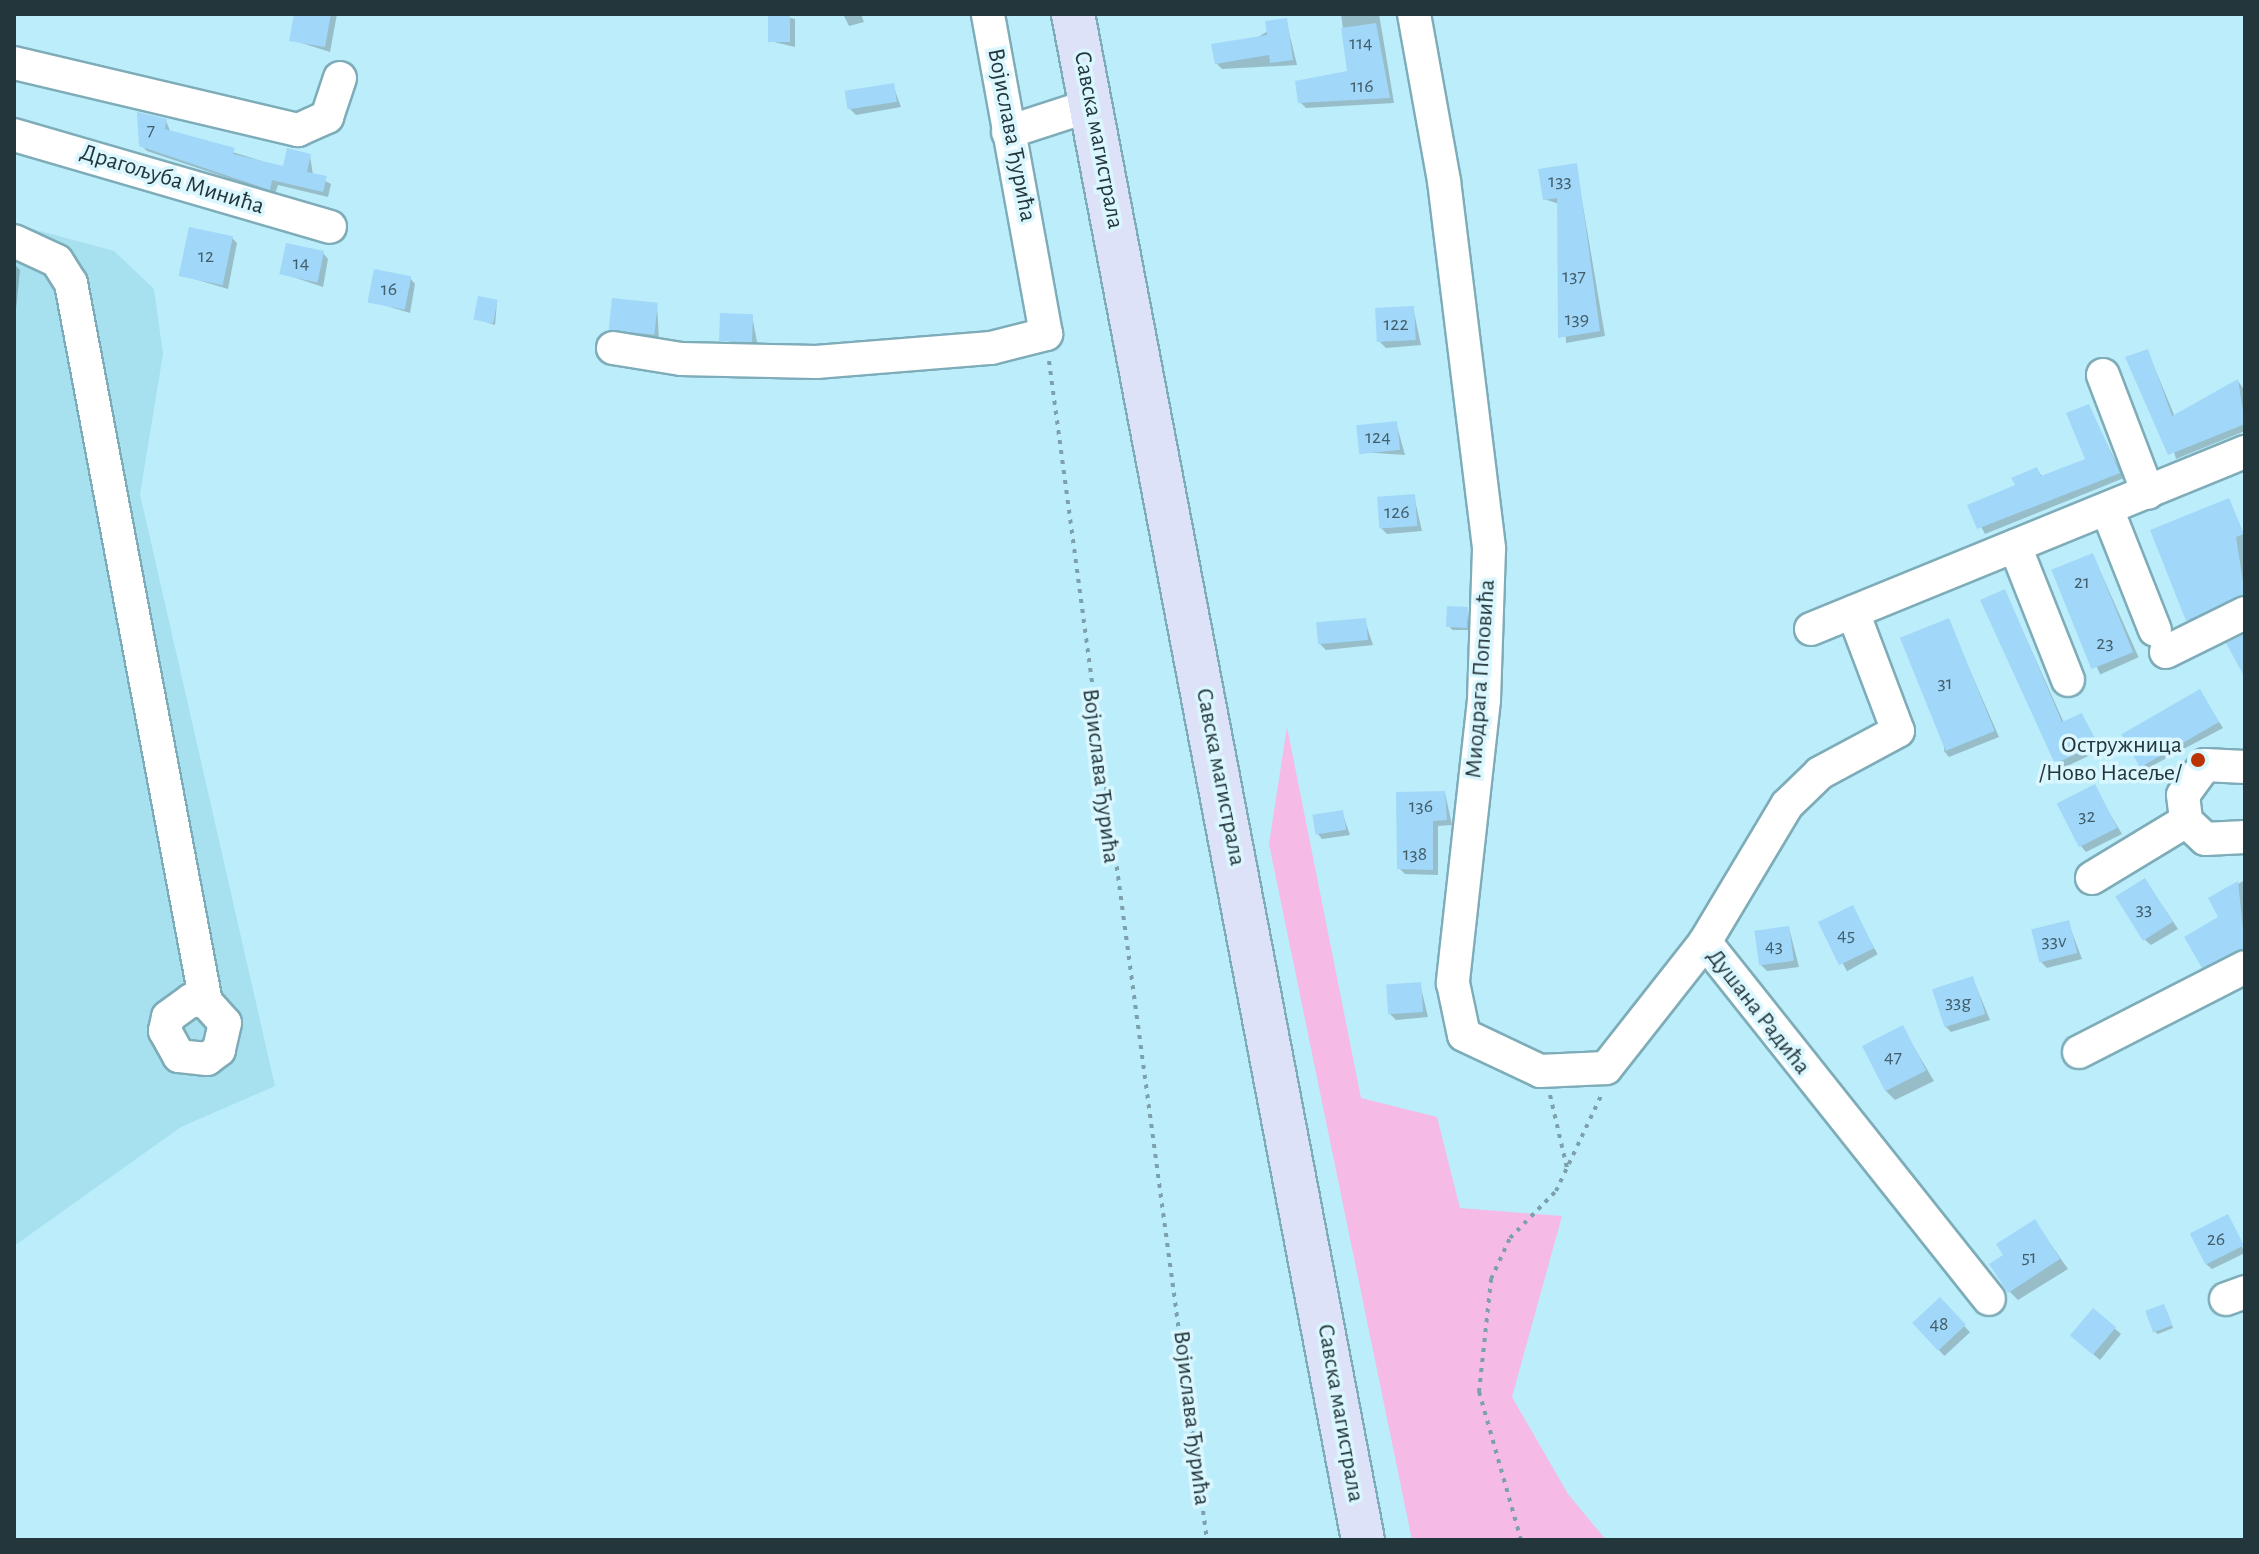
<!DOCTYPE html>
<html>
<head>
<meta charset="utf-8">
<style>
  body { margin:0 }
  #map { position:relative; width:2259px; height:1554px; overflow:hidden; background:#bcedfa; font-family:"Alegreya Sans",sans-serif }
  div>[style] { position:absolute }
  [style*='--x'] { left:calc(var(--x)*1px); top:calc(var(--y)*1px); width:calc(var(--w)*1px); rotate:calc(var(--a)*1deg) }
  .built>* { inset:0; background:#a7e1ef }
  .green>* { inset:0; background:#f5bae6 }
  .shadow>* { inset:0; background:#0003; transform-origin:0 0 }
  .building>* { inset:0; background:#a1d8f9; transform-origin:0 0 }
  .path>* { height:4px; margin-top:-2px; transform-origin:0; background:repeating-linear-gradient(90deg,#7ca1ab 0 4px,transparent 0 10px) }
  .roads { filter:drop-shadow(2px 0 #7eacb8) drop-shadow(-2px 0 #7eacb8) drop-shadow(0 2px #7eacb8) drop-shadow(0 -2px #7eacb8) }
  .minor>* { height:32px; margin:-16px; padding:0 16px; transform-origin:16px; border-radius:16px; background:#fff }
  .major>* { height:42px; margin:-21px; padding:0 21px; transform-origin:21px; border-radius:21px; background:#dde2f8 }
  .dots>* { width:22px; height:22px; translate:-50% -50%; box-sizing:border-box; border:4px solid #daf6fe; border-radius:50% }
  span { translate:-50% -50%; white-space:nowrap; text-align:center; line-height:1.15; -webkit-text-stroke:7px #daf6fe; paint-order:stroke }
  .number-label { font-size:20px; color:#425e6a }
  .number-label span { -webkit-text-stroke-width:0 }
  .street-label { font-size:24px; color:#23363b }
  .poi-label { font-size:24px; color:#23363b }
  .right { translate:-100% -50%; text-align:right }
  .frame { position:absolute; inset:0; border:16px solid #23363b; pointer-events:none }
</style>
</head>
<body>
<div id="map">
  <div class="built">
    <div style="clip-path:polygon(14px 224px,114px 251px,154px 289px,163px 354px,140px 494px,275px 1086px,181px 1127px,14px 1246px)"></div>
  </div>
  <div class="green">
    <div style="clip-path:polygon(1287px 727px,1361px 1098px,1437px 1117px,1460px 1208px,1562px 1216px,1512px 1397px,1568px 1494px,1606px 1540px,1412px 1540px,1269px 844px)"></div>
  </div>
  <div class="shadow">
    <div style="clip-path:polygon(296px 14px,337px 14px,330px 52px,292px 40px)"></div>
    <div style="clip-path:polygon(770px 14px,795px 19px,795px 47px,770px 41px)"></div>
    <div style="clip-path:polygon(843px 14px,861px 14px,864px 22px,849px 26px)"></div>
    <div style="clip-path:polygon(1341px 14px,1379px 14px,1394px 103px,1306px 108px,1300px 102px,1349px 73px)"></div>
    <div style="clip-path:polygon(1286px 20px,1297px 65px,1222px 69px,1216px 63px)"></div>
    <div style="clip-path:polygon(893px 85px,901px 107px,856px 115px,850px 109px)"></div>
    <div style="clip-path:polygon(166px 121px,171px 133px,284px 168px,310px 156px,313px 175px,331px 184px,328px 197px,278px 185px,275px 194px,147px 151px,141px 145px)"></div>
    <div style="clip-path:polygon(1576px 165px,1605px 336px,1566px 343px,1559px 204px,1544px 199px)"></div>
    <div style="clip-path:polygon(232px 238px,237px 243px,228px 289px,181px 275px)"></div>
    <div style="clip-path:polygon(323px 253px,328px 259px,323px 287px,281px 273px)"></div>
    <div style="clip-path:polygon(14px 264px,20px 270px,14px 330px)"></div>
    <div style="clip-path:polygon(410px 278px,415px 284px,410px 313px,370px 301px)"></div>
    <div style="clip-path:polygon(497px 302px,495px 325px,476px 319px)"></div>
    <div style="clip-path:polygon(657px 305px,659px 340px,610px 329px)"></div>
    <div style="clip-path:polygon(1413px 308px,1421px 345px,1386px 348px,1380px 342px)"></div>
    <div style="clip-path:polygon(752px 316px,758px 347px,722px 340px)"></div>
    <div style="clip-path:polygon(2148px 352px,2175px 417px,2238px 381px,2245px 391px,2245px 431px,2176px 459px)"></div>
    <div style="clip-path:polygon(2088px 406px,2124px 478px,1985px 534px,1970px 506px,2017px 487px,2036px 469px,2043px 477px,2088px 460px)"></div>
    <div style="clip-path:polygon(1396px 423px,1405px 455px,1361px 452px)"></div>
    <div style="clip-path:polygon(1414px 496px,1422px 531px,1387px 534px,1381px 528px)"></div>
    <div style="clip-path:polygon(2229px 500px,2245px 538px,2245px 601px,2194px 625px,2188px 620px)"></div>
    <div style="left:2093px;top:555px;width:112px;height:42px;rotate:66deg"></div>
    <div style="clip-path:polygon(2005px 591px,2064px 723px,2082px 715px,2101px 750px,2063px 768px)"></div>
    <div style="clip-path:polygon(1467px 610px,1469px 630px,1453px 630px,1450px 628px)"></div>
    <div style="clip-path:polygon(1948px 620px,1999px 737px,1949px 757px,1944px 751px)"></div>
    <div style="clip-path:polygon(1365px 621px,1373px 645px,1326px 650px,1320px 644px)"></div>
    <div style="clip-path:polygon(2200px 692px,2223px 728px,2146px 769px,2141px 763px)"></div>
    <div style="clip-path:polygon(2094px 787px,2122px 834px,2086px 852px,2081px 846px)"></div>
    <div style="clip-path:polygon(1445px 793px,1452px 825px,1438px 826px,1438px 875px,1405px 874px,1399px 868px)"></div>
    <div style="clip-path:polygon(1342px 812px,1350px 835px,1322px 839px,1317px 833px)"></div>
    <div style="clip-path:polygon(2145px 880px,2178px 929px,2151px 945px,2145px 940px)"></div>
    <div style="clip-path:polygon(2245px 880px,2245px 955px,2210px 972px,2204px 966px,2221px 917px,2211px 899px)"></div>
    <div style="left:1852px;top:908px;width:53px;height:35px;rotate:61deg"></div>
    <div style="clip-path:polygon(2068px 922px,2082px 959px,2047px 968px,2041px 962px)"></div>
    <div style="clip-path:polygon(1789px 928px,1799px 967px,1767px 971px,1761px 965px)"></div>
    <div style="clip-path:polygon(1973px 979px,1990px 1020px,1951px 1032px,1945px 1026px)"></div>
    <div style="clip-path:polygon(1420px 984px,1428px 1017px,1396px 1020px,1390px 1014px)"></div>
    <div style="clip-path:polygon(1902px 1027px,1934px 1081px,1895px 1100px,1886px 1091px)"></div>
    <div style="clip-path:polygon(2227px 1216px,2245px 1253px,2212px 1269px,2206px 1264px)"></div>
    <div style="clip-path:polygon(2035px 1222px,2068px 1269px,2018px 1300px,2009px 1291px)"></div>
    <div style="left:1940px;top:1300px;width:44px;height:35px;rotate:47deg"></div>
    <div style="clip-path:polygon(2166px 1309px,2173px 1328px,2158px 1334px,2155px 1332px)"></div>
    <div style="clip-path:polygon(2093px 1310px,2121px 1334px,2100px 1360px,2078px 1341px)"></div>
  </div>
  <div class="building">
    <div style="clip-path:polygon(294px 14px,331px 14px,325px 47px,289px 41px)"></div>
    <div style="left:768px;top:14px;width:22px;height:28px"></div>
    <div style="clip-path:polygon(1287px 18px,1293px 60px,1270px 63px,1269px 55px,1215px 64px,1211px 44px,1267px 35px,1265px 21px)"></div>
    <div style="clip-path:polygon(1376px 23px,1390px 98px,1298px 103px,1295px 81px,1347px 71px,1341px 28px)"></div>
    <div style="left:894px;top:83px;width:19px;height:50px;rotate:81deg"></div>
    <div style="clip-path:polygon(137px 112px,167px 119px,165px 129px,235px 148px,233px 154px,283px 166px,287px 148px,311px 154px,307px 172px,327px 176px,323px 192px,272px 180px,270px 190px,139px 146px)"></div>
    <div style="clip-path:polygon(1577px 163px,1600px 331px,1558px 338px,1557px 198px,1543px 200px,1538px 169px)"></div>
    <div style="left:189px;top:227px;width:45px;height:50px;rotate:12deg"></div>
    <div style="left:286px;top:243px;width:39px;height:32px;rotate:12deg"></div>
    <div style="left:374px;top:269px;width:38px;height:34px;rotate:11deg"></div>
    <div style="left:478px;top:296px;width:20px;height:24px;rotate:11deg"></div>
    <div style="left:612px;top:298px;width:46px;height:32px;rotate:6deg"></div>
    <div style="left:1414px;top:306px;width:34px;height:39px;rotate:87deg"></div>
    <div style="left:720px;top:313px;width:33px;height:28px;rotate:2deg"></div>
    <div style="clip-path:polygon(2148px 349px,2172px 416px,2238px 379px,2245px 424px,2168px 455px,2125px 357px)"></div>
    <div style="clip-path:polygon(2089px 404px,2120px 473px,1977px 529px,1967px 505px,2015px 485px,2011px 478px,2037px 467px,2041px 476px,2085px 459px,2066px 413px)"></div>
    <div style="left:1397px;top:421px;width:29px;height:41px;rotate:84deg"></div>
    <div style="left:1415px;top:494px;width:32px;height:38px;rotate:86deg"></div>
    <div style="clip-path:polygon(2229px 498px,2244px 534px,2236px 537px,2245px 594px,2186px 621px,2150px 530px)"></div>
    <div style="left:2093px;top:553px;width:107px;height:45px;rotate:68deg"></div>
    <div style="clip-path:polygon(2005px 589px,2062px 722px,2082px 713px,2097px 744px,2055px 764px,1980px 600px)"></div>
    <div style="left:1468px;top:607px;width:21px;height:21px;rotate:93deg"></div>
    <div style="left:1366px;top:618px;width:22px;height:50px;rotate:85deg"></div>
    <div style="left:1949px;top:618px;width:122px;height:53px;rotate:68deg"></div>
    <div style="clip-path:polygon(2245px 634px,2245px 678px,2226px 643px)"></div>
    <div style="left:2200px;top:689px;width:38px;height:91px;rotate:60deg"></div>
    <div style="left:2095px;top:784px;width:49px;height:43px;rotate:63deg"></div>
    <div style="clip-path:polygon(1445px 791px,1447px 820px,1433px 821px,1433px 870px,1397px 869px,1396px 792px)"></div>
    <div style="left:1343px;top:810px;width:20px;height:31px;rotate:81deg"></div>
    <div style="left:2145px;top:878px;width:52px;height:35px;rotate:58deg"></div>
    <div style="clip-path:polygon(2238px 881px,2245px 948px,2202px 968px,2184px 937px,2218px 917px,2208px 898px)"></div>
    <div style="left:1853px;top:905px;width:48px;height:39px;rotate:64deg"></div>
    <div style="left:2069px;top:920px;width:34px;height:39px;rotate:76deg"></div>
    <div style="left:1789px;top:926px;width:35px;height:35px;rotate:82deg"></div>
    <div style="left:1973px;top:976px;width:40px;height:43px;rotate:72deg"></div>
    <div style="left:1421px;top:982px;width:30px;height:35px;rotate:86deg"></div>
    <div style="left:1903px;top:1025px;width:51px;height:46px;rotate:63deg"></div>
    <div style="left:2228px;top:1214px;width:35px;height:43px;rotate:63deg"></div>
    <div style="clip-path:polygon(2035px 1219px,2060px 1259px,2008px 1293px,1989px 1264px,2003px 1255px,1996px 1244px)"></div>
    <div style="left:1940px;top:1297px;width:38px;height:38px;rotate:47deg"></div>
    <div style="left:2164px;top:1304px;width:23px;height:20px;rotate:70deg"></div>
    <div style="left:2093px;top:1308px;width:30px;height:36px;rotate:40deg"></div>
  </div>
  <div class="path">
    <div style="--x:1049;--y:361;--w:1190;--a:82.37"></div>
    <div style="--x:1550;--y:1095;--w:75;--a:76.9"></div>
    <div style="--x:1521;--y:1540;--w:154;--a:-105.8"></div>
    <div style="--x:1479;--y:1392;--w:114;--a:-83.9"></div>
    <div style="--x:1491;--y:1279;--w:45;--a:-65.1"></div>
    <div style="--x:1510;--y:1238;--w:66;--a:-45.6"></div>
    <div style="--x:1556;--y:1191;--w:105;--a:-64.7"></div>
  </div>
  <div class="roads">
    <div class="minor">
      <div style="--x:1414;--y:14;--w:170;--a:79.8"></div>
      <div style="--x:1444;--y:181;--w:371;--a:83"></div>
      <div style="--x:1489;--y:549;--w:151;--a:91.9"></div>
      <div style="--x:1484;--y:700;--w:285;--a:96.3"></div>
      <div style="--x:1453;--y:983;--w:53;--a:78.1"></div>
      <div style="--x:1464;--y:1035;--w:84;--a:25.3"></div>
      <div style="--x:1540;--y:1071;--w:66;--a:-2.6"></div>
      <div style="--x:1606;--y:1068;--w:160;--a:-51.8"></div>
      <div style="--x:14;--y:63;--w:292;--a:13.3"></div>
      <div style="--x:298;--y:130;--w:32;--a:-24"></div>
      <div style="--x:327;--y:117;--w:41;--a:-71.6"></div>
      <div style="--x:1008;--y:132;--w:87;--a:-18"></div>
      <div style="--x:14;--y:135;--w:329;--a:16.2"></div>
      <div style="--x:14;--y:241;--w:47;--a:24.9"></div>
      <div style="--x:57;--y:261;--w:26;--a:58"></div>
      <div style="--x:71;--y:283;--w:732;--a:79.37"></div>
      <div style="--x:206;--y:1002;--w:28;--a:48"></div>
      <div style="--x:225;--y:1023;--w:28;--a:103"></div>
      <div style="--x:219;--y:1050;--w:15;--a:143"></div>
      <div style="--x:207;--y:1059;--w:28;--a:-174"></div>
      <div style="--x:179;--y:1056;--w:29;--a:-119"></div>
      <div style="--x:165;--y:1031;--w:14;--a:-78"></div>
      <div style="--x:168;--y:1017;--w:29;--a:-36"></div>
      <div style="--x:191;--y:1000;--w:15;--a:8"></div>
      <div style="--x:613;--y:348;--w:69;--a:9.2"></div>
      <div style="--x:681;--y:359;--w:135;--a:1.3"></div>
      <div style="--x:816;--y:362;--w:176;--a:-4.6"></div>
      <div style="--x:991;--y:348;--w:57;--a:-14.3"></div>
      <div style="--x:1046;--y:334;--w:325;--a:-100.3"></div>
      <div style="--x:2103;--y:375;--w:126;--a:69.1"></div>
      <div style="--x:2107;--y:509;--w:130;--a:68.4"></div>
      <div style="--x:2015;--y:546;--w:144;--a:68.4"></div>
      <div style="--x:1853;--y:612;--w:127;--a:69.3"></div>
      <div style="--x:1898;--y:731;--w:89;--a:151.7"></div>
      <div style="--x:1820;--y:773;--w:46;--a:135.9"></div>
      <div style="--x:1787;--y:805;--w:160;--a:120.9"></div>
      <div style="--x:1705;--y:942;--w:456;--a:51.5"></div>
      <div style="--x:1811;--y:629;--w:469;--a:-22.2"></div>
      <div style="--x:2166;--y:652;--w:88;--a:-26.3"></div>
      <div style="--x:2245;--y:767;--w:40;--a:-177.1"></div>
      <div style="--x:2205;--y:765;--w:37;--a:126"></div>
      <div style="--x:2183;--y:795;--w:26;--a:83"></div>
      <div style="--x:2186;--y:821;--w:26;--a:43"></div>
      <div style="--x:2205;--y:839;--w:40;--a:-2.9"></div>
      <div style="--x:2092;--y:878;--w:110;--a:-31.2"></div>
      <div style="--x:2079;--y:1052;--w:186;--a:-27.1"></div>
      <div style="--x:2226;--y:1299;--w:20;--a:-20"></div>
    </div>
    <div class="major">
      <div style="--x:1073;--y:14;--w:1553;--a:79.24"></div>
    </div>
  </div>
  <div class="dots">
    <div style="left:2198px;top:760px;background:#bb3203"></div>
  </div>
  <div class="number-label">
    <span style="left:1361px;top:43px">114</span>
    <span style="left:1362px;top:86px">116</span>
    <span style="left:151px;top:130px">7</span>
    <span style="left:1560px;top:181px">133</span>
    <span style="left:206px;top:256px">12</span>
    <span style="left:301px;top:263px">14</span>
    <span style="left:1574px;top:276px">137</span>
    <span style="left:389px;top:289px">16</span>
    <span style="left:1577px;top:319px">139</span>
    <span style="left:1396px;top:324px">122</span>
    <span style="left:1378px;top:437px">124</span>
    <span style="left:1397px;top:512px">126</span>
    <span style="left:2082px;top:582px">21</span>
    <span style="left:2105px;top:643px">23</span>
    <span style="left:1945px;top:683px">31</span>
    <span style="left:1421px;top:806px">136</span>
    <span style="left:2087px;top:816px">32</span>
    <span style="left:1415px;top:854px">138</span>
    <span style="left:2144px;top:909px">33</span>
    <span style="left:1846px;top:935px">45</span>
    <span style="left:2054px;top:941px">33v</span>
    <span style="left:1774px;top:946px">43</span>
    <span style="left:1958px;top:1002px">33g</span>
    <span style="left:1893px;top:1057px">47</span>
    <span style="left:2216px;top:1239px">26</span>
    <span style="left:2029px;top:1257px">51</span>
    <span style="left:1939px;top:1324px">48</span>
  </div>
  <div class="street-label">
    <span style="left:1011px;top:135px;rotate:79deg">Војислава Ђурића</span>
    <span style="left:1098px;top:140px;rotate:79deg">Савска магистрала</span>
    <span style="left:172px;top:180px;rotate:17deg">Драгољуба Минића</span>
    <span style="left:1481px;top:679px;rotate:-86deg">Миодрага Поповића</span>
    <span style="left:1100px;top:776px;rotate:83deg">Војислава Ђурића</span>
    <span style="left:1220px;top:777px;rotate:79deg">Савска магистрала</span>
    <span style="left:1758px;top:1012px;rotate:52deg">Душана Радића</span>
    <span style="left:1340px;top:1413px;rotate:80deg">Савска магистрала</span>
    <span style="left:1191px;top:1418px;rotate:83deg">Војислава Ђурића</span>
  </div>
  <div class="poi-label">
    <span class="right" style="left:2182px;top:760px">Остружница<br>/Ново Насеље/</span>
  </div>
  <div class="frame"></div>
</div>
</body>
</html>
